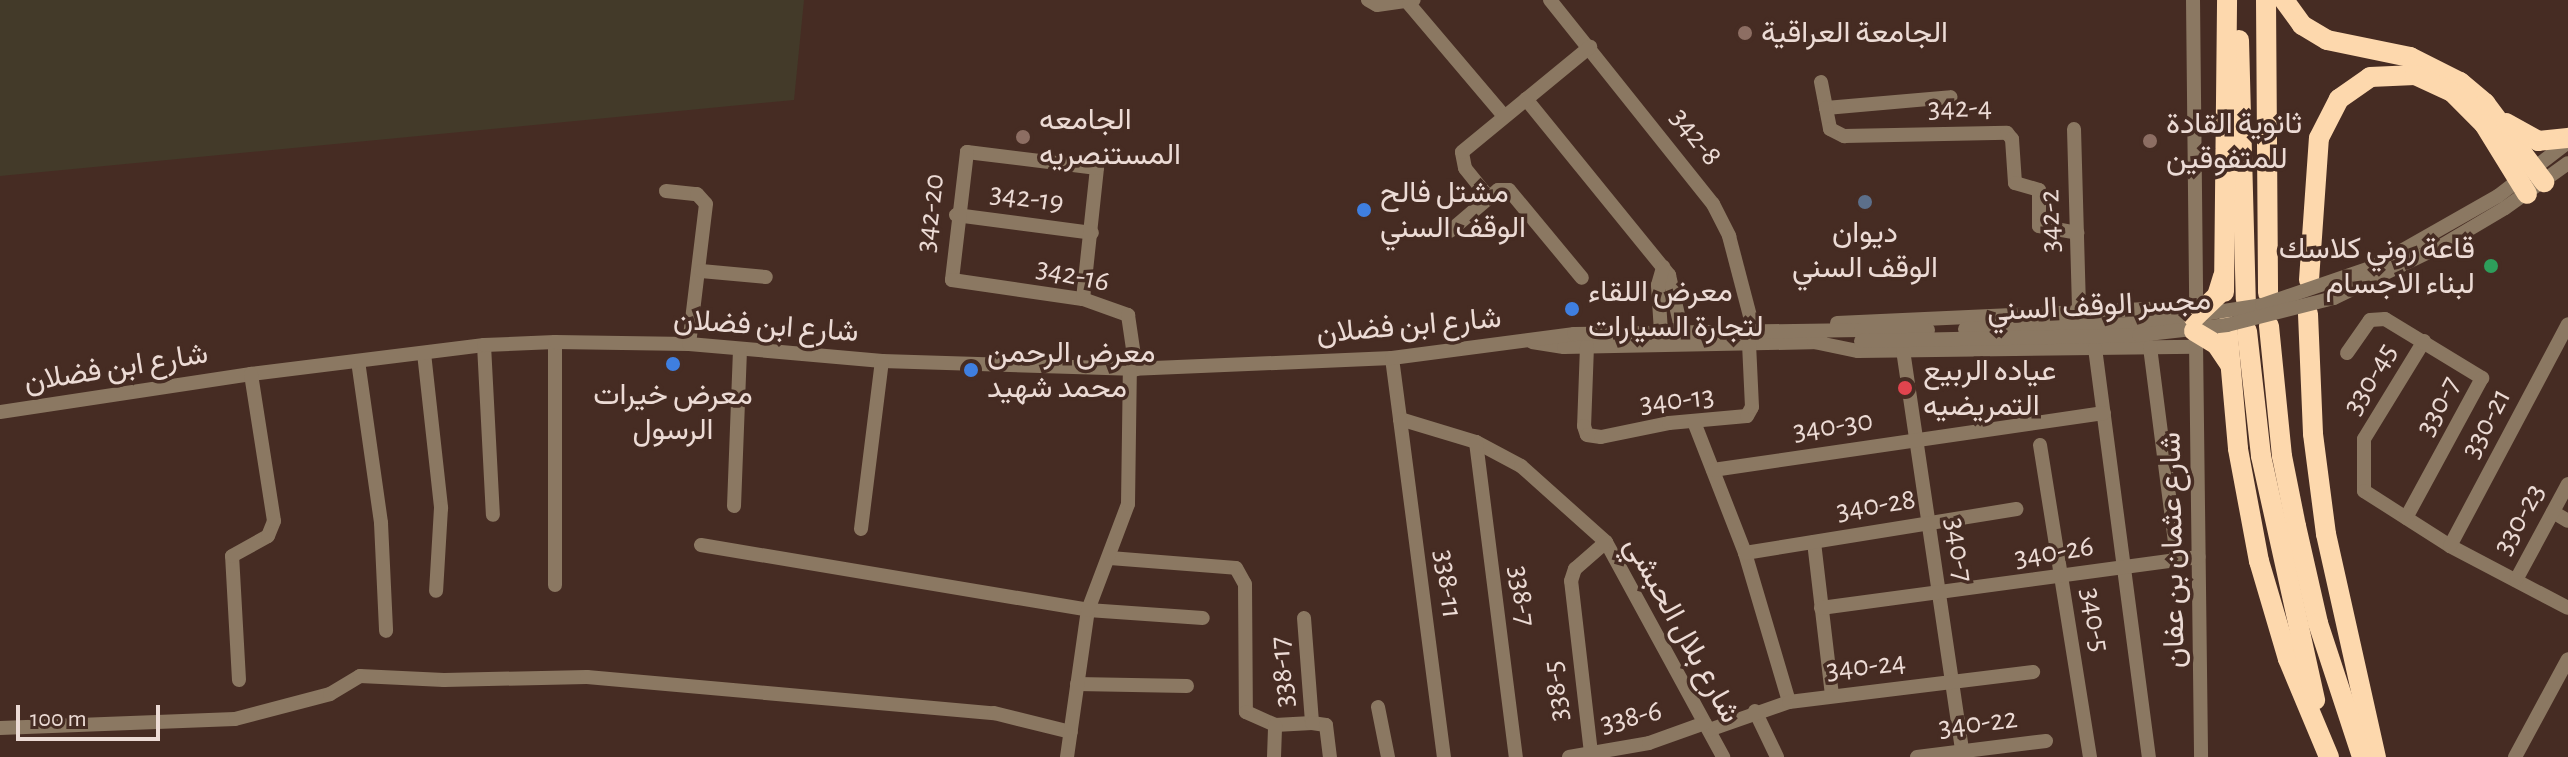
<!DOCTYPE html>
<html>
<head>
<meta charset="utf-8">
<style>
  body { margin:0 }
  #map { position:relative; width:2568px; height:757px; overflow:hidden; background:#462c23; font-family:"Alegreya Sans",Vazirmatn,sans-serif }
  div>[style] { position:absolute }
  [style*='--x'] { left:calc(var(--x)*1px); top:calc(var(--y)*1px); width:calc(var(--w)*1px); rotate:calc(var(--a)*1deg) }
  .industrial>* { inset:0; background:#433a29 }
  .minor>* { height:14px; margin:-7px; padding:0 7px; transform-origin:7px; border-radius:7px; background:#8b7862 }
  .highway>* { height:20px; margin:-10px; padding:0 10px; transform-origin:10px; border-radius:10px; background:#fdd8ad }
  .minor-bridge>* { height:14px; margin:-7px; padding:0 7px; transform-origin:7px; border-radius:7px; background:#8b7862 }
  .highway-bridge>* { height:20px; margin:-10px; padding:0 10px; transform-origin:10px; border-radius:10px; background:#fdd8ad }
  .dots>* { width:22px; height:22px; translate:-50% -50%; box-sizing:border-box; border:4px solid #462c23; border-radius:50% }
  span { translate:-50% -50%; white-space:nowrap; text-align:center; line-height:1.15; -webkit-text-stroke:7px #462c23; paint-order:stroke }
  .poi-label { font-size:30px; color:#ecdbd5 }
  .left { translate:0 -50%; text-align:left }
  .right { translate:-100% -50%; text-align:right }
  .street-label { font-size:30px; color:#ecdbd5 }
  .scale { position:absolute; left:16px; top:705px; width:144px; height:36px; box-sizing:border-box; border:4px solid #ecdbd5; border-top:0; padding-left:10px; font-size:24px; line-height:28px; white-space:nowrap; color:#ecdbd5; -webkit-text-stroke:6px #462c23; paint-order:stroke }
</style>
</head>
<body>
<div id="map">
  <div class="industrial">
    <div style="clip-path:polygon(0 0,804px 0,794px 100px,0 176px)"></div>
  </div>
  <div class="minor">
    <div style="--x:1368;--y:0;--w:10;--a:29"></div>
    <div style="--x:1377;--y:5;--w:37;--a:-8"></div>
    <div style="--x:1550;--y:0;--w:261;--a:51.4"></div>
    <div style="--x:1713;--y:204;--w:36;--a:63"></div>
    <div style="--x:1729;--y:236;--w:98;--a:75.3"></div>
    <div style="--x:2193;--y:0;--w:308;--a:89.4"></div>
    <div style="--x:1409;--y:4;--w:147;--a:49.7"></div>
    <div style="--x:1821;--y:82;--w:26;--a:79"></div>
    <div style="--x:1826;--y:108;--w:125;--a:-5"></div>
    <div style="--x:1526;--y:99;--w:227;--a:50.9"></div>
    <div style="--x:1669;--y:275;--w:58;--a:77.2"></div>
    <div style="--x:1826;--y:108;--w:21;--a:79"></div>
    <div style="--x:1830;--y:129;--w:16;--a:27"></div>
    <div style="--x:1844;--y:136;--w:163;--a:-1.1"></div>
    <div style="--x:2007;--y:133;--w:8;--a:50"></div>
    <div style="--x:2012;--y:139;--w:44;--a:86.1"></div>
    <div style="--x:2015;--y:183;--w:25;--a:16"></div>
    <div style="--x:2039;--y:190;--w:36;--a:90"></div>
    <div style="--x:2039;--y:226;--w:39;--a:10"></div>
    <div style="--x:2074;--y:129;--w:184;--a:88.4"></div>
    <div style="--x:666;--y:191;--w:31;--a:6"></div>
    <div style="--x:697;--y:194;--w:13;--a:48"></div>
    <div style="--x:706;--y:204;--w:141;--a:96.9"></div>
    <div style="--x:2498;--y:196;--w:88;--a:-37.6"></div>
    <div style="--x:1489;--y:198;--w:38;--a:-129"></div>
    <div style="--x:1465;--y:168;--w:16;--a:-101"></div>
    <div style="--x:1462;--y:152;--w:166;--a:-39.4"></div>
    <div style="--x:2505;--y:208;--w:77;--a:-35.5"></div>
    <div style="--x:956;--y:215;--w:137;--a:7.5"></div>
    <div style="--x:1450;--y:231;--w:63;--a:-40.5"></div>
    <div style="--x:1498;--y:190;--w:11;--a:0"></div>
    <div style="--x:1509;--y:190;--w:114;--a:50.3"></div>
    <div style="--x:701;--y:271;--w:65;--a:5.3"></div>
    <div style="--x:1083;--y:299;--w:132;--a:-83.9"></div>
    <div style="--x:1097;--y:168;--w:131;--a:-173"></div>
    <div style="--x:967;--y:152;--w:129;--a:96.7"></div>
    <div style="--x:952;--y:280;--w:132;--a:8.3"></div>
    <div style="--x:1083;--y:299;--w:48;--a:19.6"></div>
    <div style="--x:1128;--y:315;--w:55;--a:81.6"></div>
    <div style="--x:1837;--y:323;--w:359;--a:-2.6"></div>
    <div style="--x:1661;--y:332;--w:47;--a:-93.7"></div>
    <div style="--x:1658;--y:285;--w:19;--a:-74"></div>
    <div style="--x:2424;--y:341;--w:115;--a:121.5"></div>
    <div style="--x:2364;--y:439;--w:52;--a:90"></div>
    <div style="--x:2364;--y:491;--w:102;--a:32.6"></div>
    <div style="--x:2450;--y:546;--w:133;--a:27.7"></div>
    <div style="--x:555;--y:342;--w:243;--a:90"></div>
    <div style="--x:1532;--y:342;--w:32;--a:9"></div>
    <div style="--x:1564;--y:347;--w:258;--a:-1.1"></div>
    <div style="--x:1814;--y:342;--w:45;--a:11.6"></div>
    <div style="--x:1858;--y:351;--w:338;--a:-0.7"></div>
    <div style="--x:2196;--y:342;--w:415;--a:89.3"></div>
    <div style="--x:484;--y:345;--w:170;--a:87"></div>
    <div style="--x:1587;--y:346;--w:80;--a:92.1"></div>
    <div style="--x:1584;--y:426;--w:9;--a:72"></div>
    <div style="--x:1587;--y:435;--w:14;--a:8"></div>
    <div style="--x:1601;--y:437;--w:69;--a:-11.6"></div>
    <div style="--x:1669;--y:423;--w:78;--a:-5.1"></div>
    <div style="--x:1747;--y:416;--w:10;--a:-61"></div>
    <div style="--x:1752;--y:407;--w:64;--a:-92.7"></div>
    <div style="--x:2150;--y:347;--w:214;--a:82.7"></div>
    <div style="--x:2095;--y:348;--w:413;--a:82.5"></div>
    <div style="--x:1903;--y:350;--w:411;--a:81.6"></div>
    <div style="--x:424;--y:353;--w:156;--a:83.7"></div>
    <div style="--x:441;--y:508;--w:83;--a:93.4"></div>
    <div style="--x:2347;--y:353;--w:40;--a:-55.1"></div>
    <div style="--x:2370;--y:320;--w:15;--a:-4"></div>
    <div style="--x:2385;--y:319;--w:114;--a:31.3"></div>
    <div style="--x:2482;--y:378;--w:159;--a:118.5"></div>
    <div style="--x:1392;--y:358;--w:62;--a:82.5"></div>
    <div style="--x:1400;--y:419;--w:79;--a:16.8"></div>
    <div style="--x:1476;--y:442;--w:51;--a:28.1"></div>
    <div style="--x:1521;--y:466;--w:114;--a:41.8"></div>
    <div style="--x:1606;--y:542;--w:245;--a:61.4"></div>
    <div style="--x:358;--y:361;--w:164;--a:81.9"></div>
    <div style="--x:381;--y:523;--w:108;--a:87.3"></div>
    <div style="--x:0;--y:412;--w:254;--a:-8.6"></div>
    <div style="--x:251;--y:374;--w:235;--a:-7.1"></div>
    <div style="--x:484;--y:345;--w:71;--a:-2.4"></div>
    <div style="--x:555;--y:342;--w:134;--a:0.9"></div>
    <div style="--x:689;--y:344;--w:194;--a:5"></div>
    <div style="--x:882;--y:361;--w:248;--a:1.8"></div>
    <div style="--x:1130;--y:369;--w:262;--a:-2.4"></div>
    <div style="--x:1392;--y:358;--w:184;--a:-7.5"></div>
    <div style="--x:1574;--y:334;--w:287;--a:-0.8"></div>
    <div style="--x:1400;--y:419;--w:341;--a:82.6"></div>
    <div style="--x:1694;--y:422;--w:141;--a:68.7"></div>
    <div style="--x:1745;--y:553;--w:155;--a:73.5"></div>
    <div style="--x:1476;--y:442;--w:318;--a:82.8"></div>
    <div style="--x:2040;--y:445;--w:316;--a:80.9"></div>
    <div style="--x:1713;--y:470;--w:395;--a:-8.3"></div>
    <div style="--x:734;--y:506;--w:157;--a:-87.8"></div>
    <div style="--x:2553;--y:512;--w:17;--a:31"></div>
    <div style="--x:861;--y:529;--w:169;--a:-82.9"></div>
    <div style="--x:1814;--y:542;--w:154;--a:83.3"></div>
    <div style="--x:701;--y:545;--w:392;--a:9.5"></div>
    <div style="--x:1088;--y:610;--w:115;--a:4"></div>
    <div style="--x:2450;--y:546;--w:251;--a:-62"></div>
    <div style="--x:1745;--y:553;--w:275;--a:-9.2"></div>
    <div style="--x:1110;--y:558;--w:126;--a:4.5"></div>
    <div style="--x:1236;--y:568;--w:18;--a:61"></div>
    <div style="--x:1245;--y:584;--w:128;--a:89.6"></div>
    <div style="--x:1246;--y:712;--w:32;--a:24"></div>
    <div style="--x:1275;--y:725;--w:37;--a:-3"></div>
    <div style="--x:2516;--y:580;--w:109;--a:-61.6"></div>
    <div style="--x:1821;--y:608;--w:381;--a:-7.7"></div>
    <div style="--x:1304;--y:618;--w:105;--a:85.6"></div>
    <div style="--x:1312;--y:723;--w:14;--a:8"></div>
    <div style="--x:1326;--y:725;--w:32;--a:83"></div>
    <div style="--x:239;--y:680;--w:124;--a:-93.2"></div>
    <div style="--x:232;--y:556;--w:41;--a:-29.1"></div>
    <div style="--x:268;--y:536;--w:16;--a:-68"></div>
    <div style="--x:274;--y:521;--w:149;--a:-98.9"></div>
    <div style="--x:1077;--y:684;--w:110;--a:1"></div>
    <div style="--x:1378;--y:707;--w:51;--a:78.7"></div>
    <div style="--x:1755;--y:711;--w:51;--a:64.4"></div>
    <div style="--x:0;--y:728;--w:235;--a:-2.2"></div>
    <div style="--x:235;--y:719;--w:98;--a:-14.7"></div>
    <div style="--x:330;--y:694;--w:35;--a:-31"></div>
    <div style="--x:360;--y:676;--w:84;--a:2.7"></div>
    <div style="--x:444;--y:680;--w:143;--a:-1.2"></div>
    <div style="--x:587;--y:677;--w:409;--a:5.1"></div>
    <div style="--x:994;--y:713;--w:79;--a:13.9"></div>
    <div style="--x:1709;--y:730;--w:85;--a:-19.3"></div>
    <div style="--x:1789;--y:702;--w:246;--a:-7"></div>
    <div style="--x:1591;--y:753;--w:173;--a:-96.6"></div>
    <div style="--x:1571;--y:581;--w:13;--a:-72"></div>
    <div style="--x:1575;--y:569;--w:41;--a:-41.1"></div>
    <div style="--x:1067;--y:757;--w:148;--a:-81.9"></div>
    <div style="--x:1088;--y:610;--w:113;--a:-69.3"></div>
    <div style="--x:1128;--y:504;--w:135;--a:-89.2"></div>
    <div style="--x:1274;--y:757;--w:32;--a:-88"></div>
    <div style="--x:1569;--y:757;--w:81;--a:-9.9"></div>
    <div style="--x:1649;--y:743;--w:59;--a:-19.7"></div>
    <div style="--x:1917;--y:757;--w:130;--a:-7.1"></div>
    <div style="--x:2515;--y:757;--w:111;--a:-61.6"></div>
  </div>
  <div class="highway">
    <div style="--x:2266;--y:0;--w:293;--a:89.6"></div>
    <div style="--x:2284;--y:0;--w:31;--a:54"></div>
    <div style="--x:2302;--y:25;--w:29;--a:31"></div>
    <div style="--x:2327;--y:40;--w:85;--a:11.6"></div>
    <div style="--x:2410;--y:57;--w:56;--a:26.6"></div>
    <div style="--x:2460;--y:82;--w:33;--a:40"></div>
    <div style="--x:2485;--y:103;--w:99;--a:53.2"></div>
    <div style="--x:2239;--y:40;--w:259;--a:88.5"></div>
    <div style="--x:2506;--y:123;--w:37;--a:29"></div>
    <div style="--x:2538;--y:141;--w:30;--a:-6"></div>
    <div style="--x:2309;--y:280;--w:142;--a:-86"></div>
    <div style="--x:2319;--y:138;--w:44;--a:-62.9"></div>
    <div style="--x:2339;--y:99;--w:38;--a:-35"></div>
    <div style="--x:2370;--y:77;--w:45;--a:-2.5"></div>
    <div style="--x:2415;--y:75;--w:41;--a:24.7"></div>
    <div style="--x:2452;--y:92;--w:45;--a:45"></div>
    <div style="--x:2484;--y:124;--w:82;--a:58.4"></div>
    <div style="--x:2224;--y:292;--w:292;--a:-89.4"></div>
    <div style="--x:2308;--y:314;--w:120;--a:87.6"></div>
    <div style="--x:2313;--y:434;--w:101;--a:82.6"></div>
    <div style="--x:2326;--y:534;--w:229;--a:77.4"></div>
    <div style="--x:2227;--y:325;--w:124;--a:84.9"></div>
    <div style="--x:2238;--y:449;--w:114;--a:79.4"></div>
    <div style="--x:2259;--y:561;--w:102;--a:73.5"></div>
    <div style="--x:2288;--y:659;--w:106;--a:67.3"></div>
    <div style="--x:2269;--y:326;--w:131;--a:84.3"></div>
    <div style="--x:2282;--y:456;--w:71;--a:78.7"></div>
    <div style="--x:2296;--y:526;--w:99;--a:77.2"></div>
    <div style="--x:2318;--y:623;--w:141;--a:71.8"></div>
    <div style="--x:2247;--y:331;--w:126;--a:83.6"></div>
    <div style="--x:2261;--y:456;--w:250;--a:77.5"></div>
  </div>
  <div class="minor-bridge">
    <div style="--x:1965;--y:329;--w:173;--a:-1.7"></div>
    <div style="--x:2138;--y:324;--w:125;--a:-8.7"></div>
    <div style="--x:2262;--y:305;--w:117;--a:-18.9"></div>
    <div style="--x:2373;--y:267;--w:144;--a:-29.6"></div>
    <div style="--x:1861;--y:330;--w:67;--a:0"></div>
    <div style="--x:1861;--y:341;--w:278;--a:-1.2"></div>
    <div style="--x:2139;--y:335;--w:89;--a:-6.5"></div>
    <div style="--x:2227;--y:325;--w:110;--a:-14.2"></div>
    <div style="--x:2334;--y:298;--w:119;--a:-25.9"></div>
    <div style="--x:2441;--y:246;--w:74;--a:-30.7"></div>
  </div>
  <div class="highway-bridge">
    <div style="--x:2194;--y:318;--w:32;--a:-44"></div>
    <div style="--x:2217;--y:296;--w:21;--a:-73"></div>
    <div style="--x:2194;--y:331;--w:26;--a:31"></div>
    <div style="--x:2216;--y:344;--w:25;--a:56"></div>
  </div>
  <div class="dots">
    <div style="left:1745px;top:33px;background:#8d6e63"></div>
    <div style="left:1023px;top:137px;background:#8d6e63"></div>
    <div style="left:2150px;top:141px;background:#8d6e63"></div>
    <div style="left:1865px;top:202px;background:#5c6f8a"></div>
    <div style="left:1364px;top:210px;background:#3f7fe0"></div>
    <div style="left:2491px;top:266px;background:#2e9e5b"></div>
    <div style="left:1572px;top:309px;background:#3f7fe0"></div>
    <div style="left:673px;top:364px;background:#3f7fe0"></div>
    <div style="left:971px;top:370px;background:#3f7fe0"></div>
    <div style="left:1905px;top:388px;background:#e0444e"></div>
  </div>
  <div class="poi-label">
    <span class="left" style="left:1761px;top:33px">الجامعة العراقية</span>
    <span class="left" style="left:1039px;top:137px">الجامعه<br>المستنصريه</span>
    <span class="left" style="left:2166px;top:141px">ثانوية القادة<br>للمتفوقين</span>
    <span class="left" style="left:1380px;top:210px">مشتل فالح<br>الوقف السني</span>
    <span style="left:1865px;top:250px">ديوان<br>الوقف السني</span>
    <span class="right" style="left:2475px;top:266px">قاعة روني كلاسك<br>لبناء الاجسام</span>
    <span class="left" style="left:1588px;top:309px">معرض اللقاء<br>لتجارة السيارات</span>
    <span class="left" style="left:987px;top:370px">معرض الرحمن<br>محمد شهيد</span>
    <span class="left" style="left:1923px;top:388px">عياده الربيع<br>التمريضيه</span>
    <span style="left:673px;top:412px">معرض خيرات<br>الرسول</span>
  </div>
  <div class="street-label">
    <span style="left:1960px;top:108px;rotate:-1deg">342-4</span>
    <span style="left:1696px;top:137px;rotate:52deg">342-8</span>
    <span style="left:1027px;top:198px;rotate:8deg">342-19</span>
    <span style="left:930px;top:213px;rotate:-83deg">342-20</span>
    <span style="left:2050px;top:221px;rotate:-91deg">342-2</span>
    <span style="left:1073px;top:275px;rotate:12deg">342-16</span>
    <span style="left:2099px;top:306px;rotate:-3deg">مجسر الوقف السني</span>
    <span style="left:766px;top:326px;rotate:4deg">شارع ابن فضلان</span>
    <span style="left:1409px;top:326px;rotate:-5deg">شارع ابن فضلان</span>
    <span style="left:116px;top:368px;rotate:-9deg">شارع ابن فضلان</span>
    <span style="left:2370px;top:379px;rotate:-59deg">330-45</span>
    <span style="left:1677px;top:400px;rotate:-6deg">340-13</span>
    <span style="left:2438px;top:406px;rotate:-62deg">330-7</span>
    <span style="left:2486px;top:423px;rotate:-62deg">330-21</span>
    <span style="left:1833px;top:426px;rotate:-8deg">340-30</span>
    <span style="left:1876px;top:505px;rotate:-9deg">340-28</span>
    <span style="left:2519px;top:519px;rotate:-61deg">330-23</span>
    <span style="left:1959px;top:550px;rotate:82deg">340-7</span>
    <span style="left:2173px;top:550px;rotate:-91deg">شارع عثمان بن عفان</span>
    <span style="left:2054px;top:552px;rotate:-9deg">340-26</span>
    <span style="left:1448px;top:584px;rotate:83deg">338-11</span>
    <span style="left:1522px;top:596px;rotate:83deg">338-7</span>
    <span style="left:2095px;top:620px;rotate:81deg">340-5</span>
    <span style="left:1682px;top:630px;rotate:61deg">شارع بلال الحبشي</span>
    <span style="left:1866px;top:666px;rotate:-6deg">340-24</span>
    <span style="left:1282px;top:672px;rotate:-94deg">338-17</span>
    <span style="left:1556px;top:691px;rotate:-96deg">338-5</span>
    <span style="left:1631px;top:717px;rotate:-13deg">338-6</span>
    <span style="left:1978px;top:723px;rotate:-7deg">340-22</span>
  </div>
  <div class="scale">100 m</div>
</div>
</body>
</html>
